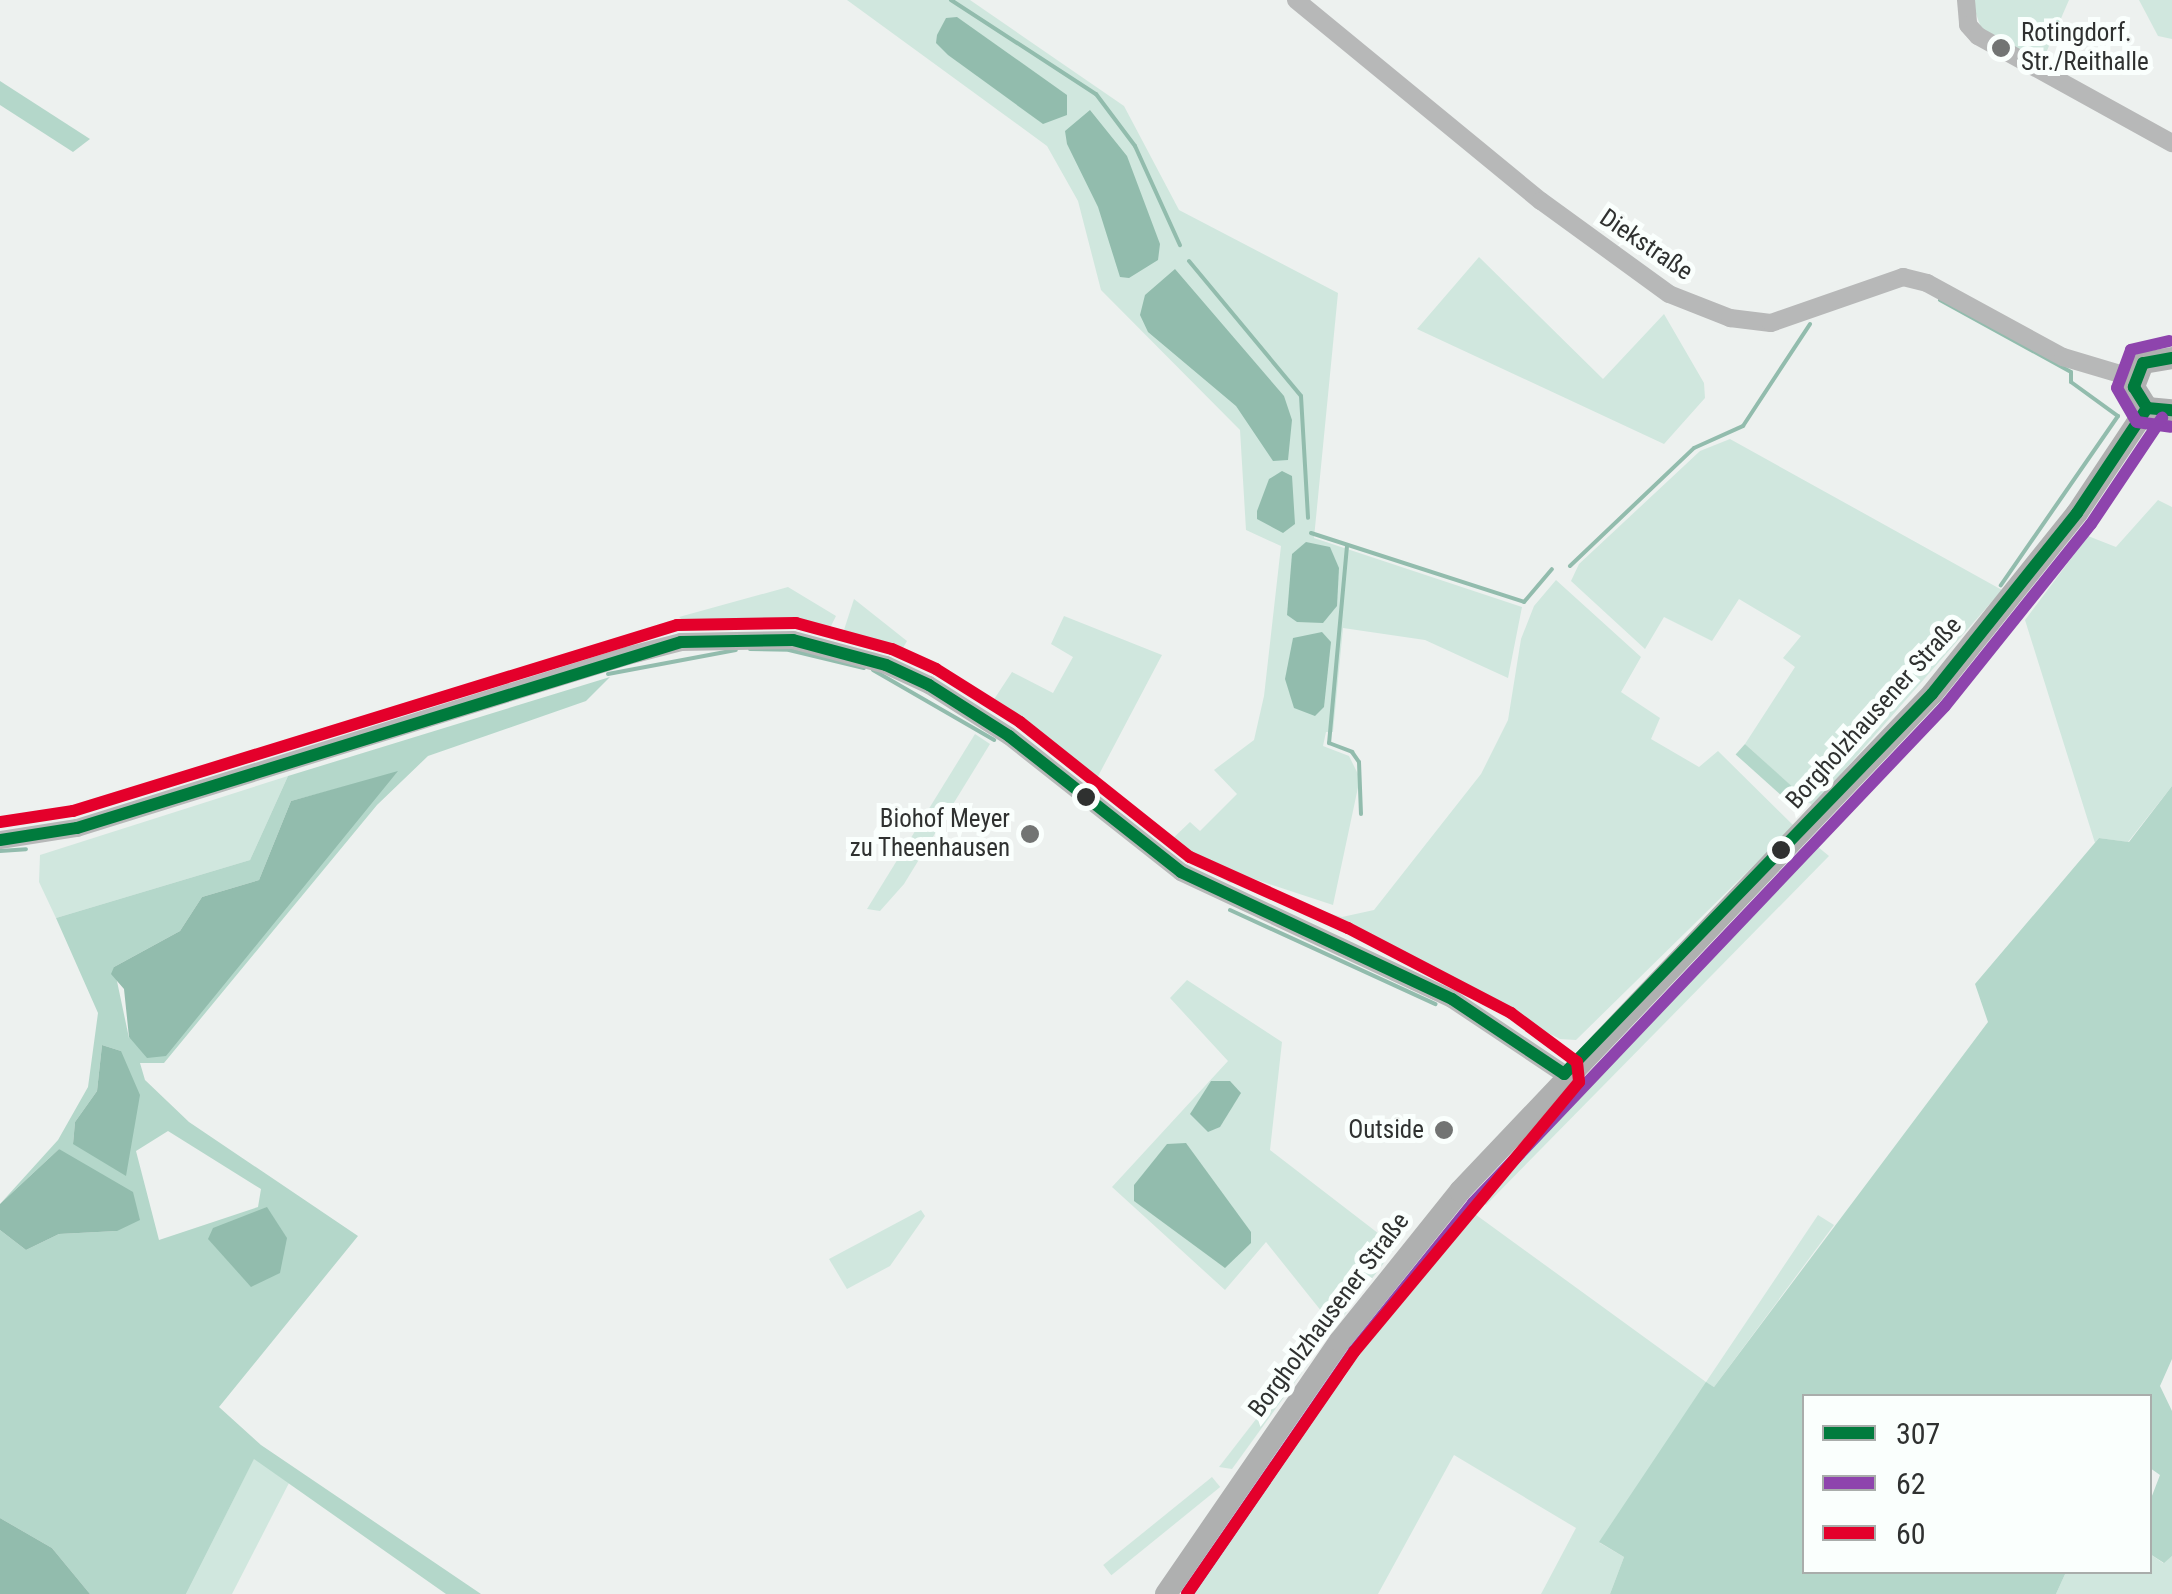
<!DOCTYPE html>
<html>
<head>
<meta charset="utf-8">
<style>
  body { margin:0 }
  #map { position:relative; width:2172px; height:1594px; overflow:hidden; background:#edf1ef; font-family:"Roboto Condensed",sans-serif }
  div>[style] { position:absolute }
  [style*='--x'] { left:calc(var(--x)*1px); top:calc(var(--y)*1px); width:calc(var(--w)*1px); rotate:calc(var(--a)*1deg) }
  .green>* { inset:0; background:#d0e7de; transform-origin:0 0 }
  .forest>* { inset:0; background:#b4d7ca; transform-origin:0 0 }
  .water>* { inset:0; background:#92bcad }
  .stream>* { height:4px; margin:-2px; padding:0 2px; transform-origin:2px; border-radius:2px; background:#92bcad }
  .minor>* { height:18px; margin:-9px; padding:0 9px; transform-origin:9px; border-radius:9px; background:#b7b8b8 }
  .major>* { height:22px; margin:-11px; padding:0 11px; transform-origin:11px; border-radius:11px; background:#afb0b0 }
  .bus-1>* { height:12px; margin:-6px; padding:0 6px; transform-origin:6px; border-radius:6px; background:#007b3d }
  .bus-2>* { height:12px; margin:-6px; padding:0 6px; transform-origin:6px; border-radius:6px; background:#8e44ad }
  .bus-3>* { height:12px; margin:-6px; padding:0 6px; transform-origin:6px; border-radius:6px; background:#e4002b }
  .dots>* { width:28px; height:28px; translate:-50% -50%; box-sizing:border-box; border:5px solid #fafffd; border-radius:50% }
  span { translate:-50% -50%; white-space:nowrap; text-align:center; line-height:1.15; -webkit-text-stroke:10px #fafffd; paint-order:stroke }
  .poi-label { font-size:25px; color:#2f3130 }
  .left { translate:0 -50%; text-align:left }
  .right { translate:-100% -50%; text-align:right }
  .street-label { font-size:25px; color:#2f3130 }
  .legend { position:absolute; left:1802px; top:1394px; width:350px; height:180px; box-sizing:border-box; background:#fafffd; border:2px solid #a9adab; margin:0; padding:12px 18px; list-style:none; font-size:30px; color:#2f3130 }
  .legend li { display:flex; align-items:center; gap:20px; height:50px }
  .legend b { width:50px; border:2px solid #a9adab }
</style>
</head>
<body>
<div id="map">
  <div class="green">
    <div style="clip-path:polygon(847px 0,970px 0,1124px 106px,1179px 210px,1338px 293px,1314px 538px,1522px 607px,1508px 678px,1425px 640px,1343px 628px,1333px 732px,1326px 732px,1323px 746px,1349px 756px,1360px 778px,1333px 905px,1248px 877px,1230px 883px,1167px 844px,1190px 822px,1200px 831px,1237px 794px,1214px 770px,1254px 740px,1264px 696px,1281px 546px,1246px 530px,1240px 430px,1101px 290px,1078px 201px,1047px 146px)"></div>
    <div style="clip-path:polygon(1971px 0,2069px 0,2042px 62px,1983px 33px)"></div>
    <div style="clip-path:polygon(2139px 0,2172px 0,2172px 39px,2158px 36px)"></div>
    <div style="clip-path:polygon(1479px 257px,1603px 379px,1664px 314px,1704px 383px,1705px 398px,1664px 444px,1417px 329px)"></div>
    <div style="clip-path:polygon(1730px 439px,2002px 590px,1813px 806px,1745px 744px,1795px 667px,1783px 658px,1801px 636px,1739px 599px,1712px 641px,1664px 617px,1645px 649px,1571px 581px,1579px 564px,1700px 451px)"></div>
    <div style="clip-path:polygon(2158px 500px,2172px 507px,2172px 786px,2128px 842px,2099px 838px,2095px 843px,2025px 620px,2088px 536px,2116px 547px)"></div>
    <div style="clip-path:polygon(1556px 580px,1641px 657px,1621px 692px,1660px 718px,1651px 739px,1699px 767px,1718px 751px,1794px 826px,1576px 1040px,1560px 1039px,1355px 935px,1256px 893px,1342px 917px,1374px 910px,1481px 774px,1508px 720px,1521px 639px,1534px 606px)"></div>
    <div style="clip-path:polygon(788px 587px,836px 616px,830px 628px,731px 620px,689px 625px,679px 617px)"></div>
    <div style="clip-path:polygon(854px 599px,907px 641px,900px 653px,843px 633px)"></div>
    <div style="clip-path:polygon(1064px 616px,1162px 655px,1095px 782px,989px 707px,1012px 672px,1053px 693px,1073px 657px,1051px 644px)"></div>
    <div style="clip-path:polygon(975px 734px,990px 744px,904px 884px,880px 911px,867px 909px)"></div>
    <div style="clip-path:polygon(288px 776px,250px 860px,56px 918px,39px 882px,40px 855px)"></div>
    <div style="clip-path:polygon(1812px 842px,1829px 856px,1486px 1205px,1476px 1199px)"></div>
    <div style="clip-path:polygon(1187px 980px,1282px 1042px,1270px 1150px,1396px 1247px,1322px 1344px,1316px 1341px,1330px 1322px,1266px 1242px,1225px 1290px,1112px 1187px,1228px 1061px,1170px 998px)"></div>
    <div style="clip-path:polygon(1468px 1209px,1706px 1382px,1818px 1215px,1834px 1225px,1714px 1387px,1707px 1383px,1600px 1543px,1624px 1557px,1610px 1594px,1541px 1594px,1576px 1528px,1454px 1455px,1378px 1594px,1183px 1594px,1333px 1374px,1343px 1380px,1349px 1370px,1340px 1364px,1352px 1346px)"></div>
    <div style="clip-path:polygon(921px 1210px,925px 1216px,890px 1266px,847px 1289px,829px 1259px)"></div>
    <div style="clip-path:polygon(1308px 1352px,1313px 1357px,1232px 1469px,1219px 1467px)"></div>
    <div style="clip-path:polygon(254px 1458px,289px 1483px,232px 1594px,186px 1594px)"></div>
    <div style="left:1212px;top:1477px;width:13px;height:140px;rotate:51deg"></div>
    <div style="clip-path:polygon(2150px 1554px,2163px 1563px,2172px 1556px,2172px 1594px,2056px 1594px,2066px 1572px,2150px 1572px)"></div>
  </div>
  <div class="forest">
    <div style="clip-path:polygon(0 81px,90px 139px,73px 152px,0 105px)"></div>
    <div style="clip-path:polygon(evenodd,610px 677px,586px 701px,428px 756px,377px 805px,164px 1063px,140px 1063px,145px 1080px,189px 1122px,358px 1236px,219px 1407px,261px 1445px,481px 1594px,446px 1594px,254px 1459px,186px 1594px,90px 1594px,52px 1548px,0 1518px,0 1230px,26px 1250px,59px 1234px,117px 1231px,59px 1149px,0 1204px,58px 1140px,88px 1087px,98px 1013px,56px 918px,250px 860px,288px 776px,610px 677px,396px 773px,129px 1038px,114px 967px,180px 931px,202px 897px,259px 880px,291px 801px,396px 773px,610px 677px,102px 1045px,121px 1051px,73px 1144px,75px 1122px,97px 1091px,102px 1045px,610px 677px,168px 1131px,261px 1189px,258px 1207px,159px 1240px,136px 1151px,168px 1131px)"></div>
    <div style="left:1745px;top:744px;width:81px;height:14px;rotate:42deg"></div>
    <div style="clip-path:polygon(2172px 786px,2172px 1359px,2160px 1386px,2172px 1411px,2172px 1556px,2164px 1563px,2150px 1554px,2150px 1501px,2160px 1475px,2150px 1468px,2150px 1396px,1804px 1396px,1804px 1572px,2066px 1572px,2056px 1594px,1610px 1594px,1624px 1557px,1599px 1542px,1706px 1382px,1714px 1387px,1988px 1022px,1975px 984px,2099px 838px,2129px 842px)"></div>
  </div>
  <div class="water">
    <div style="clip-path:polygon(957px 17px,1067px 95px,1067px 115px,1043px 124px,948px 55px,936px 43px,937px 35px,946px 18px)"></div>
    <div style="clip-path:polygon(1090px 110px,1127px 156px,1160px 244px,1158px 260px,1129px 278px,1120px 277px,1098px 207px,1067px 144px,1065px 131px)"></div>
    <div style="clip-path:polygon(1175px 269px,1284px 396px,1292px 420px,1288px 460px,1273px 461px,1236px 406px,1148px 332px,1140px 315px,1145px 295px)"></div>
    <div style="clip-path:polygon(1282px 471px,1292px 476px,1295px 524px,1283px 533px,1257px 519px,1257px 511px,1269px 479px)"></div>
    <div style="clip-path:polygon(1306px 542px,1330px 547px,1339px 568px,1337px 606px,1323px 623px,1297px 622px,1287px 615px,1292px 554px)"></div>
    <div style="clip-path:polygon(1322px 632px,1331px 642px,1324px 707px,1315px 716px,1294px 708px,1285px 679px,1293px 638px)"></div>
    <div style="clip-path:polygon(398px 771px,166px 1056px,147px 1058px,129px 1037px,124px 989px,111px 974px,114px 967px,180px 931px,202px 897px,259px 880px,291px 801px)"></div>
    <div style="clip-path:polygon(102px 1045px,121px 1051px,140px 1095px,126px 1176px,73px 1144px,75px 1122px,97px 1091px)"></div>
    <div style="clip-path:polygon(1211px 1081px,1230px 1081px,1241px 1093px,1220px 1127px,1208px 1132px,1190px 1114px)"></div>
    <div style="clip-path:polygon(1186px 1143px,1251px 1232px,1251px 1243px,1225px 1268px,1134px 1201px,1134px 1185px,1167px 1144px)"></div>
    <div style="clip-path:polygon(59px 1149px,133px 1192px,140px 1220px,117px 1231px,59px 1234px,26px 1250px,0 1230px,0 1204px)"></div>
    <div style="clip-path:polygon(267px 1207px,287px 1238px,280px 1273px,251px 1287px,208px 1239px,213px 1228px)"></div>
    <div style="clip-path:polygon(0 1518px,52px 1548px,90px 1594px,0 1594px)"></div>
  </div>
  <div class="stream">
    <div style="--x:951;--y:0;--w:173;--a:33"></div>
    <div style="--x:1096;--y:94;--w:65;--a:53.1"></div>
    <div style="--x:1135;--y:146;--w:109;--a:65.6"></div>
    <div style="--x:1189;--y:261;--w:175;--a:50.3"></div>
    <div style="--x:1301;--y:396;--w:122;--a:86.7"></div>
    <div style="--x:1940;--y:300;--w:149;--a:28.8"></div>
    <div style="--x:2071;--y:372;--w:10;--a:90"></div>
    <div style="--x:2071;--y:382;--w:58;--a:35.9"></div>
    <div style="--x:2118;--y:416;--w:206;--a:124.7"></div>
    <div style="--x:2099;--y:514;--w:90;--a:-56.3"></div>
    <div style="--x:1311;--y:533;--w:224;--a:17.9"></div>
    <div style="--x:1524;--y:602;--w:43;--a:-49.7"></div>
    <div style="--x:1347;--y:546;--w:198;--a:95.2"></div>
    <div style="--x:1329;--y:743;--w:25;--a:21"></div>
    <div style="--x:1352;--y:752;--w:12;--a:55"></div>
    <div style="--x:1359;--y:762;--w:52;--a:87.8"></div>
    <div style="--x:1570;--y:566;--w:171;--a:-43.6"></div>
    <div style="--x:1694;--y:448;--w:54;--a:-24.2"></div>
    <div style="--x:1743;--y:426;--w:122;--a:-56.7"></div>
    <div style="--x:2021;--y:615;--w:103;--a:-52.1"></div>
    <div style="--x:750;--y:649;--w:39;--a:1"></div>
    <div style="--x:789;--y:650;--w:77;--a:13.5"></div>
    <div style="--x:873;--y:670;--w:140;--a:30"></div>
    <div style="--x:608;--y:674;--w:130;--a:-10.6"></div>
    <div style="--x:1827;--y:830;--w:274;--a:-47.8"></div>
    <div style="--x:0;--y:851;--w:26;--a:-4"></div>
    <div style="--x:1230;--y:910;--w:226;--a:24.6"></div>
  </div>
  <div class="minor">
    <div style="--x:1296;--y:0;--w:317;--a:39.4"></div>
    <div style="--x:1541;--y:201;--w:158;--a:36"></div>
    <div style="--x:1669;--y:294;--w:66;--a:21.5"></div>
    <div style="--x:1730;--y:318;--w:41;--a:7"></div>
    <div style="--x:1771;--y:323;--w:140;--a:-19.2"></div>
    <div style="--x:1903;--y:277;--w:25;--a:14"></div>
    <div style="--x:1927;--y:283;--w:155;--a:28.6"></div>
    <div style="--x:2063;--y:357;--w:74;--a:16.5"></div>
    <div style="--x:1966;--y:0;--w:25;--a:85"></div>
    <div style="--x:1968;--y:25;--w:15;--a:48"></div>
    <div style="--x:1978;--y:36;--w:222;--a:28.9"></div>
    <div style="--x:0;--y:840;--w:78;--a:-8.9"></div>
    <div style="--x:77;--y:828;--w:576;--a:-17.37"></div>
    <div style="--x:627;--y:656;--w:56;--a:-14.5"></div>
    <div style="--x:681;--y:642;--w:112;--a:-1"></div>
    <div style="--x:793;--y:640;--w:96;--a:15"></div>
    <div style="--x:886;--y:665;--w:47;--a:24.9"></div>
    <div style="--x:929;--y:685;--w:95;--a:32.5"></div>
    <div style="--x:1009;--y:736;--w:219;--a:38.3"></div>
    <div style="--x:1181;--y:872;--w:299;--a:25.1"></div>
    <div style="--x:1452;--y:999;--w:135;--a:33.8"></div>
  </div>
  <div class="major">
    <div style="--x:2172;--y:358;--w:29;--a:170"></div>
    <div style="--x:2143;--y:363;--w:26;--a:111"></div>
    <div style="--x:2134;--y:387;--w:25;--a:58"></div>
    <div style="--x:2147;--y:408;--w:25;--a:5"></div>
    <div style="--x:1166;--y:1594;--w:307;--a:-55.5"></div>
    <div style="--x:1340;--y:1341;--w:192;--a:-51.3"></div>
    <div style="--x:1460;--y:1191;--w:685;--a:-46.48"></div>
    <div style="--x:1932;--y:694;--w:232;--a:-51.3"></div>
    <div style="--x:2077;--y:513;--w:126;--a:-56.3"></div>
  </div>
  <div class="bus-1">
    <div style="--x:2172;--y:358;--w:29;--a:170"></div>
    <div style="--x:2143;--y:363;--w:26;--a:111"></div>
    <div style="--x:2134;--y:387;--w:25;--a:58"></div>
    <div style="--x:2147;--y:408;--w:25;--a:5"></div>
    <div style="--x:0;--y:840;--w:78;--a:-8.9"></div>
    <div style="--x:77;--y:828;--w:632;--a:-17.12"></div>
    <div style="--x:681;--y:642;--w:112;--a:-1"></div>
    <div style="--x:793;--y:640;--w:96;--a:15"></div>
    <div style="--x:886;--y:665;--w:47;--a:24.9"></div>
    <div style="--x:929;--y:685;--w:95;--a:32.5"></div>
    <div style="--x:1009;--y:736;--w:219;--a:38.3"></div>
    <div style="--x:1181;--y:872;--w:299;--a:25.1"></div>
    <div style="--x:1452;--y:999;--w:135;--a:33.8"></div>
    <div style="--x:1564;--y:1074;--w:529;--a:-45.92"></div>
    <div style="--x:1932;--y:694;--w:232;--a:-51.3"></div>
    <div style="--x:2077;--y:513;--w:126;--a:-56.3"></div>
  </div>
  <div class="bus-2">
    <div style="--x:2169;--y:341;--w:39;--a:167"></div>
    <div style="--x:2131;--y:350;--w:40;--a:110.2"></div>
    <div style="--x:2117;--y:388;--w:39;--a:60"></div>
    <div style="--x:2137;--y:422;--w:34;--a:8"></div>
    <div style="--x:1187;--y:1594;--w:295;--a:-55.5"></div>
    <div style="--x:1354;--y:1351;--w:190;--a:-51.2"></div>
    <div style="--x:1473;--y:1203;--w:685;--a:-46.48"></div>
    <div style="--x:1945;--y:706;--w:233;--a:-51.3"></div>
    <div style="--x:2091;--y:524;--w:128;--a:-56.2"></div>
  </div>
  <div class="bus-3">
    <div style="--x:0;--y:822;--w:74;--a:-8.6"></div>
    <div style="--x:73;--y:811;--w:632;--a:-17.12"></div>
    <div style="--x:677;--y:625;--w:119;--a:-1"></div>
    <div style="--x:796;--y:623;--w:99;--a:15.2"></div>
    <div style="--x:892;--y:649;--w:48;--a:24.4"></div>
    <div style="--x:936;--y:669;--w:99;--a:32.2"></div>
    <div style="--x:1020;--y:722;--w:217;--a:38.5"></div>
    <div style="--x:1190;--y:857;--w:173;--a:24.2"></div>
    <div style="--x:1348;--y:928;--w:184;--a:27.5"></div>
    <div style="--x:1511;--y:1013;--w:82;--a:36.6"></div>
    <div style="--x:1577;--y:1062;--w:20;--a:84"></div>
    <div style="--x:1579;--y:1082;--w:351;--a:129.8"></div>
    <div style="--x:1354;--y:1352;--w:294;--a:124.6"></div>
  </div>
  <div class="dots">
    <div style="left:2001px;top:48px;background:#727473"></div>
    <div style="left:1086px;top:797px;background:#2f3130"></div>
    <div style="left:1030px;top:834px;background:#727473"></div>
    <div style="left:1781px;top:850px;background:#2f3130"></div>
    <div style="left:1444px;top:1130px;background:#727473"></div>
  </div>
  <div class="poi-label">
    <span class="left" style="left:2021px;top:48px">Rotingdorf.<br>Str./Reithalle</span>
    <span class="right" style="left:1010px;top:834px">Biohof Meyer<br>zu Theenhausen</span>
    <span class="right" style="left:1424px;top:1130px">Outside</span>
  </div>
  <div class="street-label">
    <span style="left:1646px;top:245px;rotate:34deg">Diekstraße</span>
    <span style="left:1874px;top:713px;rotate:-48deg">Borgholzhausener Straße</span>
    <span style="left:1329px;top:1315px;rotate:-53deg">Borgholzhausener Straße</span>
  </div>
  <ul class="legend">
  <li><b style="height:12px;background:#007b3d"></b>307</li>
  <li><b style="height:12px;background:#8e44ad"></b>62</li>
  <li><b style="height:12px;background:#e4002b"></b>60</li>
  </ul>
</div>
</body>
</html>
